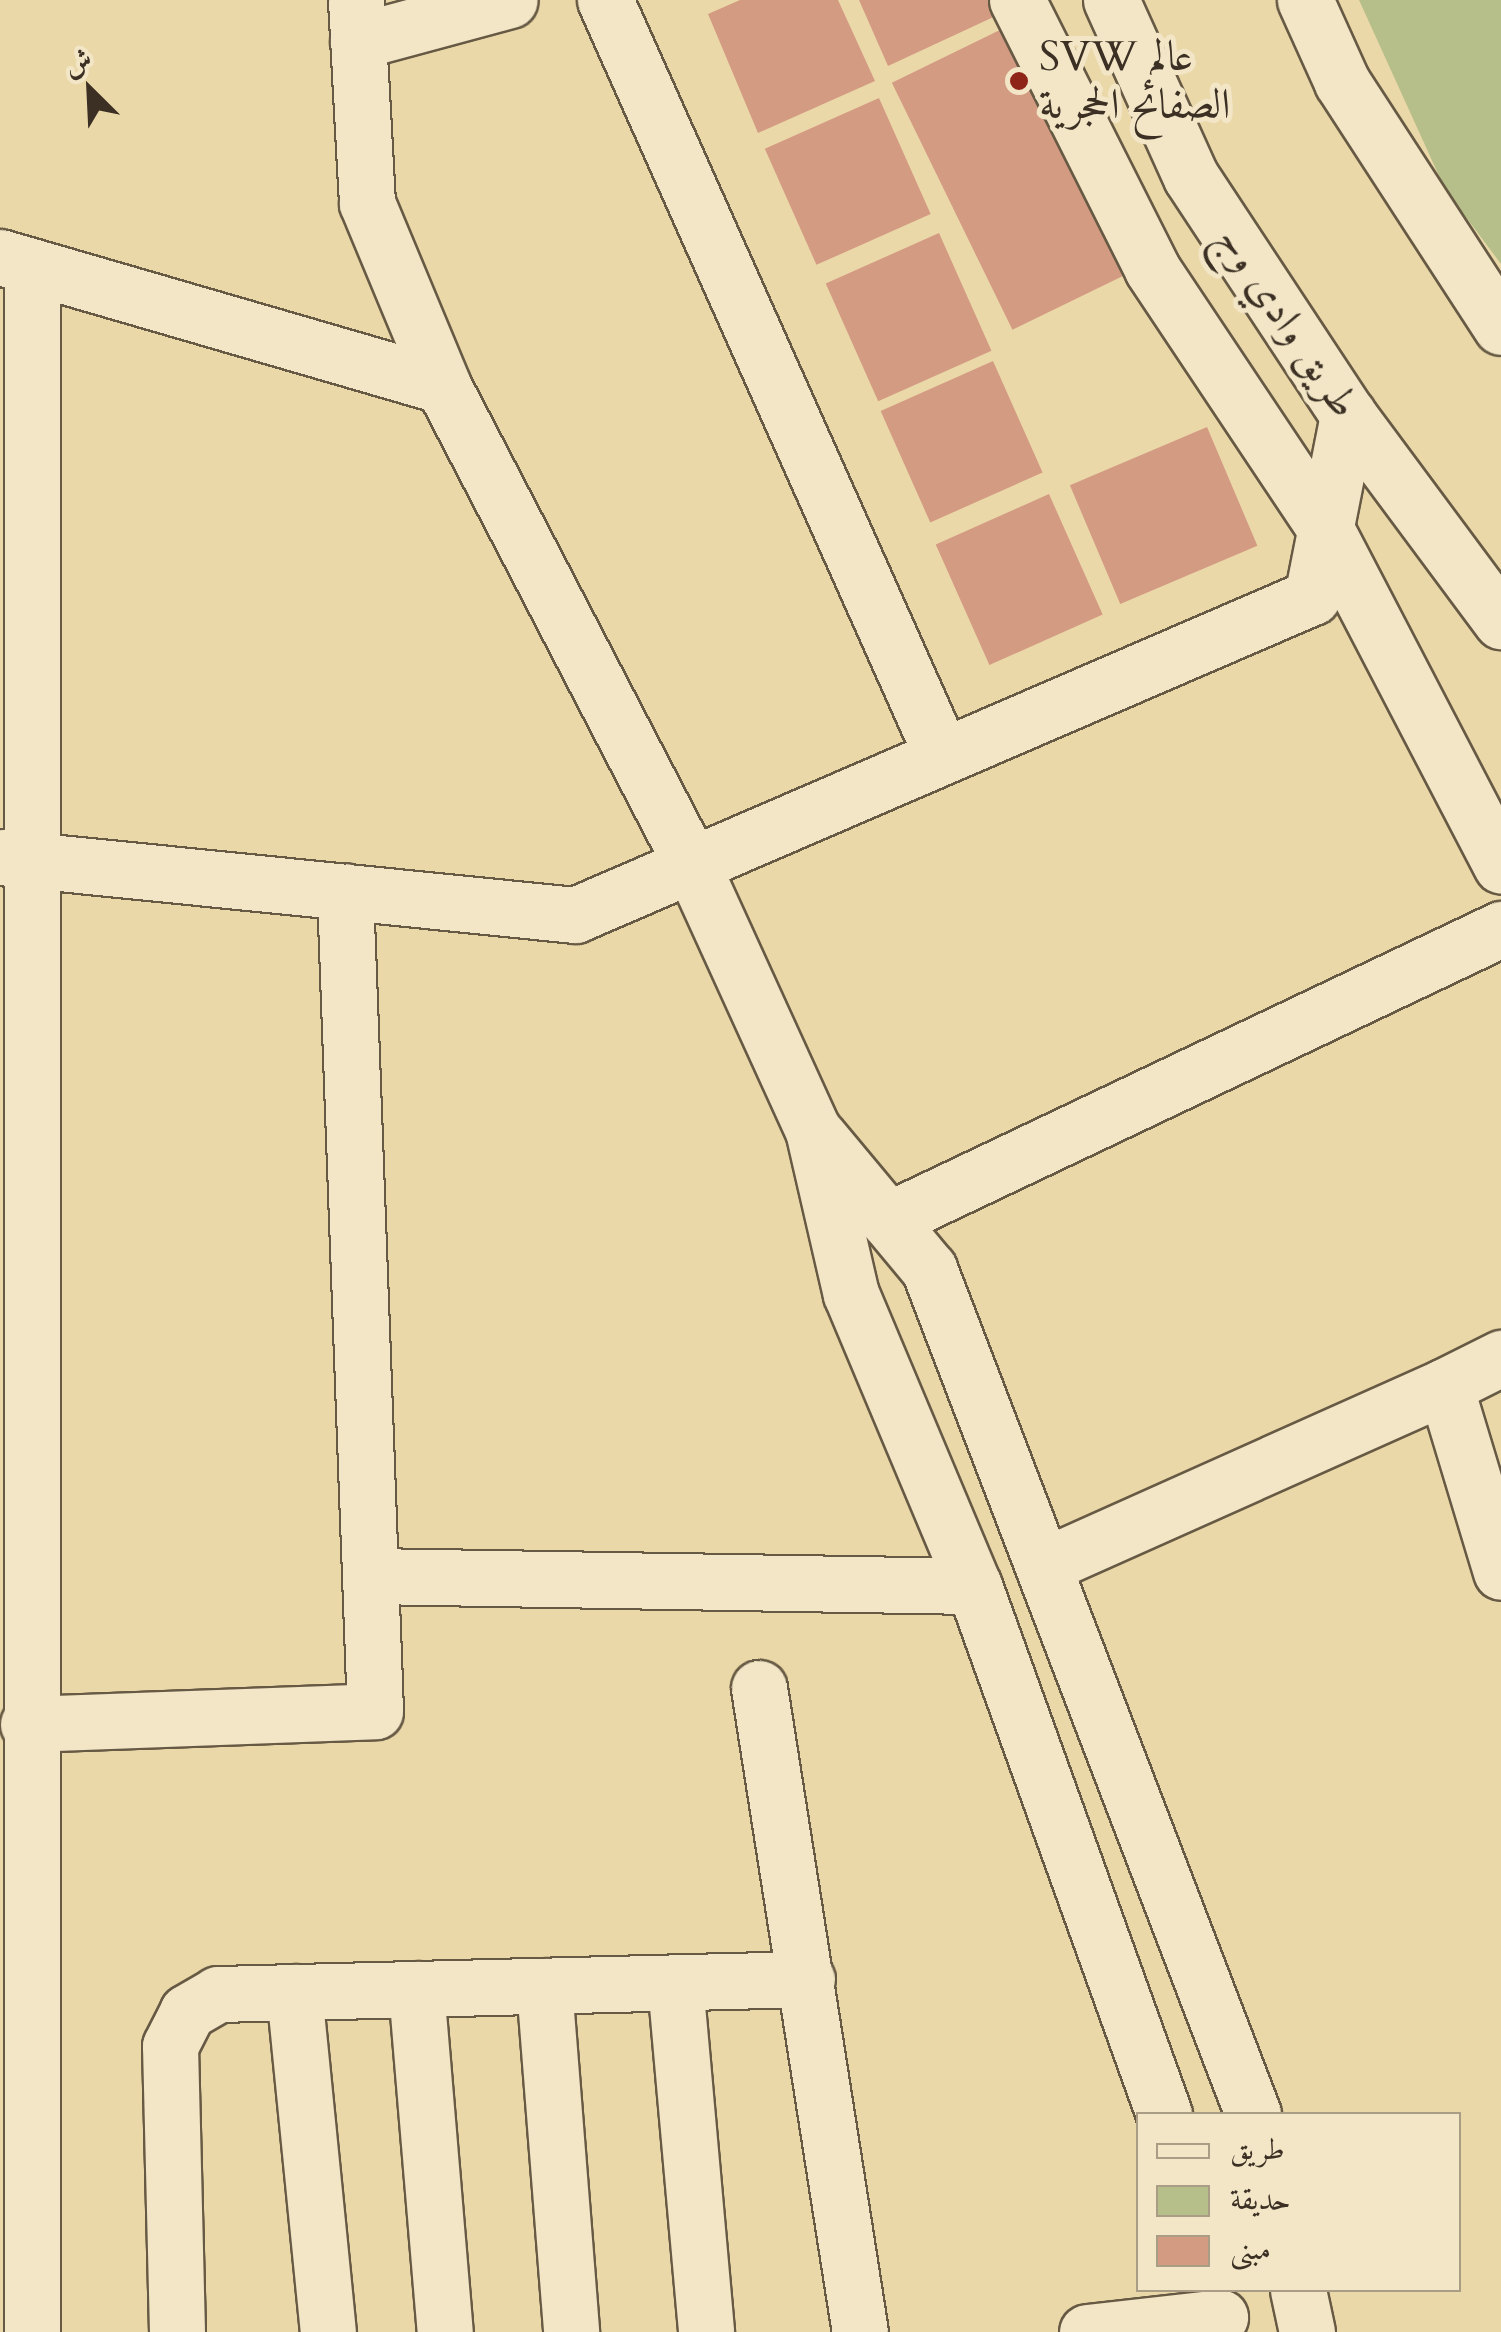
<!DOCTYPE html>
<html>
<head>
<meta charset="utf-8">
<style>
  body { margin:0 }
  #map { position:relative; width:1501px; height:2332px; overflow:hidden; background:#ebd8a9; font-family:Cardo,Amiri,serif }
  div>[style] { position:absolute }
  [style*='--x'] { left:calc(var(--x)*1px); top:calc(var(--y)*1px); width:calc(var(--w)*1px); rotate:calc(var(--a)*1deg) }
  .green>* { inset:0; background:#b6bf89 }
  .building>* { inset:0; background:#d49b83; transform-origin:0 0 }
  .roads { filter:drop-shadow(2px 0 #675a44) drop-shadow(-2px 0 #675a44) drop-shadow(0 2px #675a44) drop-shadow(0 -2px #675a44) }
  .minor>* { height:55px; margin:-27.5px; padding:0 27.5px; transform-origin:27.5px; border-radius:27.5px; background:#f2e6c7 }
  .dots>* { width:28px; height:28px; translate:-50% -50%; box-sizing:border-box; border:5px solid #f2e6c7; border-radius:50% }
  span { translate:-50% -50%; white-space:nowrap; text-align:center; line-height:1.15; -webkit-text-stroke:10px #f2e6c7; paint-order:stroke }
  .poi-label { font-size:42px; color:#3b3023 }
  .left { translate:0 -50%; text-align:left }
  .street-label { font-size:42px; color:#3b3023 }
  .legend { position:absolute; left:1136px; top:2112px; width:325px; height:180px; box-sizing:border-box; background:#f2e6c7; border:2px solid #a99d85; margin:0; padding:12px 18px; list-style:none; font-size:30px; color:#3b3023 }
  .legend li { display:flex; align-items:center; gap:20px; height:50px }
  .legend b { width:50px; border:2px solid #a99d85 }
  .north { position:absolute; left:40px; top:40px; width:100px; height:100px; -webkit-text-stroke:8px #f2e6c7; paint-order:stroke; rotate:336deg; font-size:28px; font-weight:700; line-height:40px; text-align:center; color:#3b3023 }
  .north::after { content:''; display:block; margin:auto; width:35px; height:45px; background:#3b3023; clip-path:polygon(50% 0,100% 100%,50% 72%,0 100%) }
</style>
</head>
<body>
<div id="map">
  <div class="green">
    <div style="clip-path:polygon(1359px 0,1501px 0,1501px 264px,1445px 189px)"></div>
  </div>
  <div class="building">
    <div style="clip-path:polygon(740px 0,838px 0,875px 81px,758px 133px,708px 14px)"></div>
    <div style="clip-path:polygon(859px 0,994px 0,1000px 14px,888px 66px)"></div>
    <div style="left:1006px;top:27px;width:275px;height:127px;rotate:64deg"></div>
    <div style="left:879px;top:98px;width:127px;height:125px;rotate:66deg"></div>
    <div style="left:939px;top:233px;width:129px;height:124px;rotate:66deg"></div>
    <div style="left:993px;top:361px;width:122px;height:123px;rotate:66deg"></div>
    <div style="left:1207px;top:427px;width:129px;height:149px;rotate:67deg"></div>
    <div style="left:1049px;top:494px;width:132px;height:124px;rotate:66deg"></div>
  </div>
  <div class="roads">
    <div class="minor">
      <div style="--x:356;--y:0;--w:203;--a:86.9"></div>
      <div style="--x:367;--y:203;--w:198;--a:67.4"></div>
      <div style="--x:443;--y:386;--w:542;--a:62.54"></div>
      <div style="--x:693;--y:867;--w:289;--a:65.5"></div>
      <div style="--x:813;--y:1130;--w:168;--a:77"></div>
      <div style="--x:851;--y:1294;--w:317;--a:67.2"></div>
      <div style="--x:974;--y:1586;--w:561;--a:70.21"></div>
      <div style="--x:605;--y:0;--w:825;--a:65.95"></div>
      <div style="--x:1017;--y:0;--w:301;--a:63.3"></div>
      <div style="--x:1152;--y:269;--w:317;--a:56.3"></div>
      <div style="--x:1328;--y:533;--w:375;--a:62.5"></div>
      <div style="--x:1111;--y:0;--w:194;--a:65.7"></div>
      <div style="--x:1191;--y:177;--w:285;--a:56.6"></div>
      <div style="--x:1348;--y:415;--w:257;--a:53.4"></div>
      <div style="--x:1305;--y:0;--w:90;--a:65.7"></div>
      <div style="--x:1342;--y:82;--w:292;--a:57"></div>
      <div style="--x:358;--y:41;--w:157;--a:-15.1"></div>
      <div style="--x:0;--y:257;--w:461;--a:16.2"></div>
      <div style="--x:0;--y:857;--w:578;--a:5.76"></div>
      <div style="--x:575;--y:915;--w:803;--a:-23.34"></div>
      <div style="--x:1312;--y:597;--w:186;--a:-78.8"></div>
      <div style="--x:819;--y:1137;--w:172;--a:50.2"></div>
      <div style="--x:929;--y:1269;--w:905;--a:69.02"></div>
      <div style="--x:888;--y:1220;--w:679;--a:-25.39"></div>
      <div style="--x:1445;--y:1386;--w:63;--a:-26.6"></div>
      <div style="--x:1043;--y:1566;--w:440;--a:-24.1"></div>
      <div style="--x:1445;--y:1386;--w:194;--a:73.2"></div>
      <div style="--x:370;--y:1576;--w:604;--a:0.95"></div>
      <div style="--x:759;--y:1688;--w:652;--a:81.09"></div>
      <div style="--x:28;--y:1724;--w:347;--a:-2.1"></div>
      <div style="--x:375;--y:1711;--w:820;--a:-92.1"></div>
      <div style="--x:675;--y:1983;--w:350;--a:84.9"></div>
      <div style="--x:544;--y:1986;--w:347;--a:85.5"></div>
      <div style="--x:416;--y:1989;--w:344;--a:85.2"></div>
      <div style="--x:294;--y:1992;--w:342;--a:84.3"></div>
      <div style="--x:1298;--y:2290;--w:43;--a:77.9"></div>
      <div style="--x:32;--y:2332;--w:2064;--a:-90"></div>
      <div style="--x:177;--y:2332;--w:286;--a:-91.4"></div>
      <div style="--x:170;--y:2046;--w:38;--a:-63"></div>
      <div style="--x:187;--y:2012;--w:36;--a:-30"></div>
      <div style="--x:218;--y:1994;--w:589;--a:-1.46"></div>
      <div style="--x:1087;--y:2332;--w:134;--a:-6.4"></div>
    </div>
  </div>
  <div class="dots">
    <div style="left:1019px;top:81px;background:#8f2418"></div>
  </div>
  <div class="poi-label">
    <span class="left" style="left:1039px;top:81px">SVW عالم<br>الصفائح الحجرية</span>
  </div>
  <div class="street-label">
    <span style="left:1287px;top:322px;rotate:56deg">طريق وادي وج</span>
  </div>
  <ul class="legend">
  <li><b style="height:12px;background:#f2e6c7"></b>طريق</li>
  <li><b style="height:28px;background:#b6bf89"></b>حديقة</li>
  <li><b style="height:28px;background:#d49b83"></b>مبنى</li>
  </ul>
  <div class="north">ش</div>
</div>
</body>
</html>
